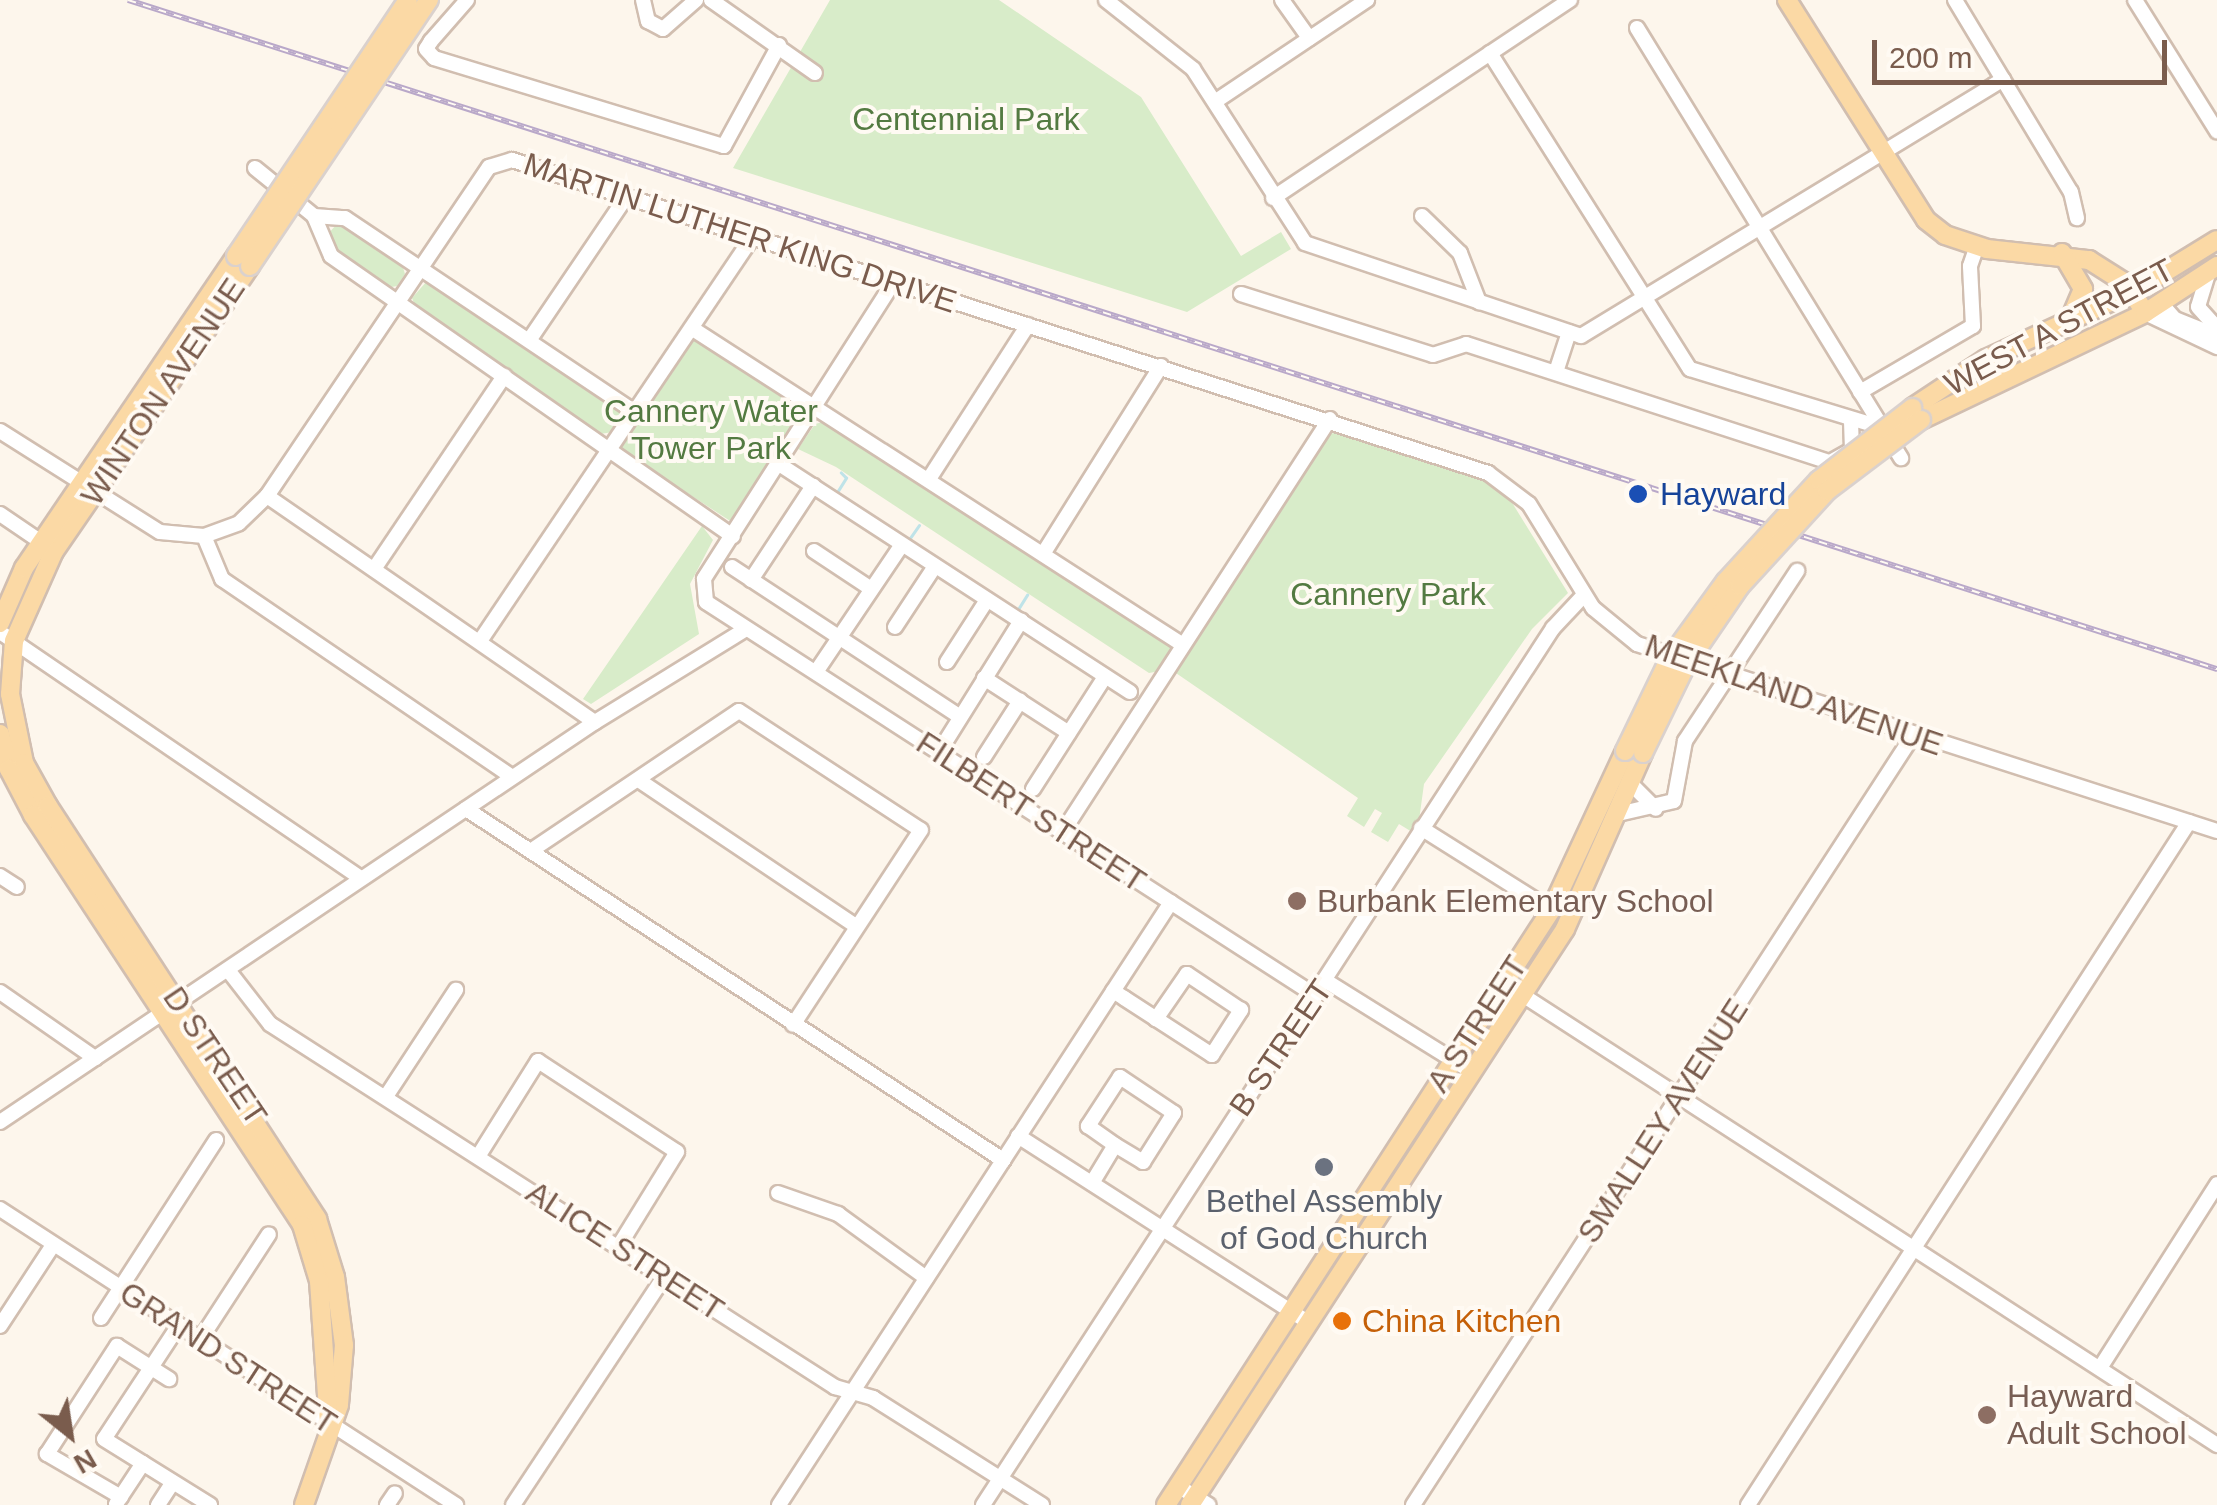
<!DOCTYPE html>
<html>
<head>
<meta charset="utf-8">
<style>
  body { margin:0 }
  #map { position:relative; width:2217px; height:1505px; overflow:hidden; background:#fdf6ec; font-family:Arial,sans-serif }
  div>[style] { position:absolute }
  [style*='--x'] { left:calc(var(--x)*1px); top:calc(var(--y)*1px); width:calc(var(--w)*1px); rotate:calc(var(--a)*1deg) }
  .green>* { inset:0; background:#d8ecc9; transform-origin:0 0 }
  .stream>* { height:2.5px; margin:-1.25px; padding:0 1.25px; transform-origin:1.25px; border-radius:1.25px; background:#bfe3e8 }
  .roads { filter:drop-shadow(2px 0 #d1beb0) drop-shadow(-2px 0 #d1beb0) drop-shadow(0 2px #d1beb0) drop-shadow(0 -2px #d1beb0) }
  .minor>* { height:14px; margin:-7px; padding:0 7px; transform-origin:7px; border-radius:7px; background:#fff }
  .major>* { height:18px; margin:-9px; padding:0 9px; transform-origin:9px; border-radius:9px; background:#fbd9a5 }
  .rail>* { height:6px; margin-top:-3px; transform-origin:0; background:repeating-linear-gradient(90deg,#fffaf3 0 8px,#b9a8c9 0 16px); box-sizing:border-box; border-block:2px solid #b9a8c9 }
  .bridges { filter:drop-shadow(2px 0 #dad1cd) drop-shadow(-2px 0 #dad1cd) drop-shadow(0 2px #dad1cd) drop-shadow(0 -2px #dad1cd) }
  .major-bridge>* { height:18px; margin:-9px; padding:0 9px; transform-origin:9px; border-radius:9px; background:#fbd9a5 }
  .dots>* { width:28px; height:28px; translate:-50% -50%; box-sizing:border-box; border:5px solid #fffaf3; border-radius:50% }
  span { translate:-50% -50%; white-space:nowrap; text-align:center; line-height:1.15; -webkit-text-stroke:8px #fffaf3; paint-order:stroke }
  .park-label { font-size:32px; color:#537a41 }
  .street-label { font-size:32px; color:#7a5c4d }
  .transit-label { font-size:32px; color:#164399 }
  .left { translate:0 -50%; text-align:left }
  .education-label { font-size:32px; color:#785e54 }
  .worship-label { font-size:32px; color:#5b616d }
  .food-label { font-size:32px; color:#c56008 }
  .north { position:absolute; left:20px; top:1385px; width:100px; height:100px; -webkit-text-stroke:8px #fffaf3; paint-order:stroke; rotate:150deg; font-size:28px; font-weight:700; line-height:40px; text-align:center; color:#7a5c4d }
  .north::after { content:''; display:block; margin:auto; width:35px; height:45px; background:#7a5c4d; clip-path:polygon(50% 0,100% 100%,50% 72%,0 100%) }
  .scale { position:absolute; left:1872px; top:40px; width:295px; height:45px; box-sizing:border-box; border:5px solid #7a5c4d; border-top:0; padding-left:12px; font-size:30px; line-height:35px; white-space:nowrap; color:#7a5c4d; -webkit-text-stroke:8px #fffaf3; paint-order:stroke }
</style>
</head>
<body>
<div id="map">
  <div class="green">
    <div style="clip-path:polygon(830px 0,999px 0,1141px 97px,1241px 256px,1281px 232px,1291px 249px,1187px 312px,733px 168px)"></div>
    <div style="clip-path:polygon(339px 222px,401px 261px,405px 274px,397px 286px,386px 288px,327px 248px,325px 237px)"></div>
    <div style="clip-path:polygon(427px 281px,619px 409px,621px 420px,613px 432px,600px 434px,416px 308px,412px 298px)"></div>
    <div style="left:693px;top:337px;width:136px;height:134px;rotate:33deg"></div>
    <div style="clip-path:polygon(827px 421px,1170px 643px,1171px 655px,1160px 671px,1149px 673px,836px 467px,798px 449px,815px 424px)"></div>
    <div style="clip-path:polygon(1337px 431px,1489px 481px,1511px 501px,1568px 593px,1532px 629px,1424px 784px,1417px 835px,1399px 824px,1388px 842px,1371px 832px,1382px 813px,1375px 809px,1364px 827px,1347px 816px,1358px 798px,1173px 671px,1324px 438px)"></div>
    <div style="clip-path:polygon(702px 526px,713px 540px,690px 584px,699px 634px,591px 704px,583px 699px)"></div>
  </div>
  <div class="stream">
    <div style="--x:836;--y:494;--w:19;--a:-58"></div>
    <div style="--x:846;--y:478;--w:7;--a:-135"></div>
    <div style="--x:908;--y:541;--w:19;--a:-55"></div>
    <div style="--x:1017;--y:611;--w:19;--a:-58"></div>
  </div>
  <div class="roads">
    <div class="minor">
      <div style="--x:467;--y:0;--w:55;--a:131.3"></div>
      <div style="--x:431;--y:41;--w:9;--a:122"></div>
      <div style="--x:426;--y:49;--w:12;--a:48"></div>
      <div style="--x:434;--y:58;--w:303;--a:16.9"></div>
      <div style="--x:724;--y:146;--w:115;--a:-61.4"></div>
      <div style="--x:643;--y:0;--w:22;--a:77"></div>
      <div style="--x:648;--y:21;--w:17;--a:28"></div>
      <div style="--x:663;--y:29;--w:44;--a:-41.3"></div>
      <div style="--x:711;--y:0;--w:127;--a:35.1"></div>
      <div style="--x:1106;--y:0;--w:111;--a:38.4"></div>
      <div style="--x:1193;--y:69;--w:207;--a:57.2"></div>
      <div style="--x:1305;--y:243;--w:291;--a:18.6"></div>
      <div style="--x:1581;--y:336;--w:494;--a:-31.3"></div>
      <div style="--x:1282;--y:0;--w:47;--a:54.6"></div>
      <div style="--x:1955;--y:0;--w:224;--a:58.9"></div>
      <div style="--x:2071;--y:192;--w:27;--a:77"></div>
      <div style="--x:2135;--y:0;--w:155;--a:58"></div>
      <div style="--x:1637;--y:28;--w:505;--a:58.45"></div>
      <div style="--x:1490;--y:53;--w:374;--a:57.7"></div>
      <div style="--x:1690;--y:369;--w:202;--a:17"></div>
      <div style="--x:1216;--y:101;--w:182;--a:-33.8"></div>
      <div style="--x:255;--y:168;--w:76;--a:39.1"></div>
      <div style="--x:314;--y:216;--w:31;--a:4"></div>
      <div style="--x:345;--y:218;--w:347;--a:33.8"></div>
      <div style="--x:1273;--y:198;--w:357;--a:-33.7"></div>
      <div style="--x:314;--y:216;--w:43;--a:67"></div>
      <div style="--x:331;--y:256;--w:490;--a:34.9"></div>
      <div style="--x:1422;--y:216;--w:53;--a:44.2"></div>
      <div style="--x:1460;--y:253;--w:53;--a:68.8"></div>
      <div style="--x:2208;--y:274;--w:34;--a:107"></div>
      <div style="--x:2198;--y:307;--w:28;--a:48"></div>
      <div style="--x:893;--y:283;--w:351;--a:122.6"></div>
      <div style="--x:704;--y:579;--w:23;--a:85"></div>
      <div style="--x:706;--y:602;--w:726;--a:32.86"></div>
      <div style="--x:1241;--y:294;--w:201;--a:17.6"></div>
      <div style="--x:1433;--y:355;--w:35;--a:-18"></div>
      <div style="--x:1466;--y:344;--w:383;--a:18"></div>
      <div style="--x:1830;--y:462;--w:25;--a:-29"></div>
      <div style="--x:1852;--y:450;--w:30;--a:-92"></div>
      <div style="--x:2160;--y:302;--w:23;--a:49"></div>
      <div style="--x:2175;--y:319;--w:45;--a:22"></div>
      <div style="--x:2145;--y:313;--w:80;--a:25.3"></div>
      <div style="--x:693;--y:329;--w:583;--a:32.82"></div>
      <div style="--x:530;--y:339;--w:171;--a:-55.9"></div>
      <div style="--x:1556;--y:372;--w:42;--a:-72"></div>
      <div style="--x:1860;--y:392;--w:131;--a:-30.3"></div>
      <div style="--x:1973;--y:326;--w:60;--a:-92.9"></div>
      <div style="--x:1970;--y:266;--w:21;--a:-71"></div>
      <div style="--x:0;--y:431;--w:189;--a:32.3"></div>
      <div style="--x:160;--y:532;--w:44;--a:5.2"></div>
      <div style="--x:204;--y:536;--w:37;--a:-20"></div>
      <div style="--x:239;--y:523;--w:39;--a:-44"></div>
      <div style="--x:267;--y:496;--w:397;--a:-56"></div>
      <div style="--x:489;--y:167;--w:24;--a:-17"></div>
      <div style="--x:512;--y:160;--w:1025;--a:17.78"></div>
      <div style="--x:1488;--y:473;--w:51;--a:37.1"></div>
      <div style="--x:1529;--y:504;--w:122;--a:58.4"></div>
      <div style="--x:1593;--y:608;--w:57;--a:39.3"></div>
      <div style="--x:1637;--y:644;--w:609;--a:17.87"></div>
      <div style="--x:782;--y:466;--w:415;--a:33"></div>
      <div style="--x:929;--y:479;--w:183;--a:-57.3"></div>
      <div style="--x:267;--y:496;--w:398;--a:34.6"></div>
      <div style="--x:0;--y:514;--w:60;--a:34.2"></div>
      <div style="--x:204;--y:536;--w:47;--a:67.3"></div>
      <div style="--x:222;--y:579;--w:351;--a:34.3"></div>
      <div style="--x:814;--y:551;--w:67;--a:33.5"></div>
      <div style="--x:1043;--y:554;--w:222;--a:-57.9"></div>
      <div style="--x:732;--y:567;--w:273;--a:33.3"></div>
      <div style="--x:374;--y:569;--w:233;--a:-56"></div>
      <div style="--x:751;--y:580;--w:113;--a:-56.6"></div>
      <div style="--x:895;--y:627;--w:73;--a:-56.7"></div>
      <div style="--x:0;--y:632;--w:436;--a:34.3"></div>
      <div style="--x:480;--y:641;--w:486;--a:-56"></div>
      <div style="--x:947;--y:662;--w:74;--a:-57.2"></div>
      <div style="--x:816;--y:672;--w:152;--a:-56"></div>
      <div style="--x:984;--y:678;--w:101;--a:32.9"></div>
      <div style="--x:939;--y:752;--w:155;--a:-58"></div>
      <div style="--x:984;--y:757;--w:67;--a:-57.3"></div>
      <div style="--x:640;--y:781;--w:260;--a:33.9"></div>
      <div style="--x:1631;--y:784;--w:35;--a:45"></div>
      <div style="--x:1033;--y:789;--w:133;--a:-57.3"></div>
      <div style="--x:466;--y:809;--w:642;--a:33.17"></div>
      <div style="--x:1618;--y:814;--w:57;--a:-13.1"></div>
      <div style="--x:1674;--y:801;--w:61;--a:-79.6"></div>
      <div style="--x:1685;--y:741;--w:204;--a:-56.6"></div>
      <div style="--x:1421;--y:828;--w:154;--a:32.2"></div>
      <div style="--x:1062;--y:833;--w:493;--a:-57.1"></div>
      <div style="--x:532;--y:850;--w:249;--a:-33.9"></div>
      <div style="--x:739;--y:711;--w:217;--a:33.2"></div>
      <div style="--x:921;--y:830;--w:233;--a:123.3"></div>
      <div style="--x:0;--y:876;--w:20;--a:33"></div>
      <div style="--x:228;--y:970;--w:68;--a:52.1"></div>
      <div style="--x:270;--y:1024;--w:672;--a:32.72"></div>
      <div style="--x:835;--y:1387;--w:40;--a:16"></div>
      <div style="--x:873;--y:1398;--w:200;--a:32.3"></div>
      <div style="--x:1326;--y:981;--w:172;--a:31.9"></div>
      <div style="--x:1504;--y:983;--w:850;--a:32.94"></div>
      <div style="--x:1113;--y:991;--w:13;--a:32"></div>
      <div style="--x:1124;--y:998;--w:105;--a:32.9"></div>
      <div style="--x:1212;--y:1055;--w:54;--a:-57.2"></div>
      <div style="--x:1241;--y:1010;--w:65;--a:-146.3"></div>
      <div style="--x:1187;--y:974;--w:55;--a:124.6"></div>
      <div style="--x:0;--y:992;--w:116;--a:34.8"></div>
      <div style="--x:387;--y:1095;--w:126;--a:-56.7"></div>
      <div style="--x:0;--y:1122;--w:717;--a:-33.91"></div>
      <div style="--x:595;--y:722;--w:177;--a:-31.6"></div>
      <div style="--x:1018;--y:1136;--w:345;--a:32.7"></div>
      <div style="--x:479;--y:1155;--w:111;--a:-57.9"></div>
      <div style="--x:538;--y:1061;--w:166;--a:33.2"></div>
      <div style="--x:677;--y:1152;--w:110;--a:121.7"></div>
      <div style="--x:1092;--y:1183;--w:44;--a:-58.8"></div>
      <div style="--x:1115;--y:1145;--w:33;--a:31"></div>
      <div style="--x:1143;--y:1162;--w:58;--a:-57.7"></div>
      <div style="--x:1174;--y:1113;--w:65;--a:-146.3"></div>
      <div style="--x:1120;--y:1077;--w:59;--a:123.1"></div>
      <div style="--x:1088;--y:1126;--w:33;--a:35"></div>
      <div style="--x:778;--y:1193;--w:64;--a:19.3"></div>
      <div style="--x:838;--y:1214;--w:109;--a:36"></div>
      <div style="--x:0;--y:1209;--w:544;--a:32.99"></div>
      <div style="--x:101;--y:1318;--w:212;--a:-57.1"></div>
      <div style="--x:179;--y:1325;--w:136;--a:123.3"></div>
      <div style="--x:104;--y:1439;--w:125;--a:31.9"></div>
      <div style="--x:0;--y:1326;--w:97;--a:-56.8"></div>
      <div style="--x:200;--y:1340;--w:126;--a:-56.9"></div>
      <div style="--x:2100;--y:1368;--w:218;--a:-57.5"></div>
      <div style="--x:1178;--y:1486;--w:36;--a:32"></div>
      <div style="--x:121;--y:1497;--w:86;--a:-149.8"></div>
      <div style="--x:47;--y:1454;--w:129;--a:-57.1"></div>
      <div style="--x:117;--y:1346;--w:62;--a:32.4"></div>
      <div style="--x:116;--y:1504;--w:49;--a:-56.6"></div>
      <div style="--x:158;--y:1505;--w:27;--a:-57"></div>
      <div style="--x:387;--y:1505;--w:14;--a:-56"></div>
      <div style="--x:513;--y:1505;--w:273;--a:-56.5"></div>
      <div style="--x:779;--y:1505;--w:719;--a:-56.97"></div>
      <div style="--x:983;--y:1505;--w:1046;--a:-56.98"></div>
      <div style="--x:1553;--y:628;--w:45;--a:-46.8"></div>
      <div style="--x:1413;--y:1505;--w:916;--a:-56.99"></div>
      <div style="--x:1748;--y:1505;--w:813;--a:-57.15"></div>
    </div>
    <div class="major">
      <div style="--x:1787;--y:0;--w:260;--a:57.7"></div>
      <div style="--x:1926;--y:220;--w:24;--a:38"></div>
      <div style="--x:1945;--y:235;--w:44;--a:18.4"></div>
      <div style="--x:1987;--y:249;--w:103;--a:6.2"></div>
      <div style="--x:2089;--y:260;--w:45;--a:32.3"></div>
      <div style="--x:2127;--y:284;--w:34;--a:58"></div>
      <div style="--x:2062;--y:253;--w:42;--a:59.7"></div>
      <div style="--x:2083;--y:289;--w:28;--a:113"></div>
      <div style="--x:250;--y:266;--w:346;--a:124.5"></div>
      <div style="--x:54;--y:551;--w:98;--a:114"></div>
      <div style="--x:14;--y:641;--w:53;--a:94.3"></div>
      <div style="--x:10;--y:694;--w:70;--a:78.5"></div>
      <div style="--x:24;--y:763;--w:49;--a:60.8"></div>
      <div style="--x:48;--y:806;--w:493;--a:56.9"></div>
      <div style="--x:317;--y:1219;--w:61;--a:72.8"></div>
      <div style="--x:335;--y:1277;--w:69;--a:82.5"></div>
      <div style="--x:344;--y:1345;--w:60;--a:94.8"></div>
      <div style="--x:339;--y:1405;--w:106;--a:109.3"></div>
      <div style="--x:1912;--y:408;--w:89;--a:-33.5"></div>
      <div style="--x:1986;--y:359;--w:163;--a:-24.7"></div>
      <div style="--x:2134;--y:291;--w:97;--a:-31.6"></div>
      <div style="--x:1921;--y:420;--w:248;--a:-25.5"></div>
      <div style="--x:2145;--y:313;--w:86;--a:-33.1"></div>
      <div style="--x:0;--y:623;--w:60;--a:-66.4"></div>
      <div style="--x:24;--y:568;--w:377;--a:-55.8"></div>
      <div style="--x:0;--y:734;--w:36;--a:76"></div>
      <div style="--x:9;--y:769;--w:52;--a:62.4"></div>
      <div style="--x:33;--y:815;--w:490;--a:56.7"></div>
      <div style="--x:302;--y:1225;--w:59;--a:73.1"></div>
      <div style="--x:319;--y:1281;--w:144;--a:86"></div>
      <div style="--x:1166;--y:1505;--w:709;--a:-57.09"></div>
      <div style="--x:1551;--y:910;--w:175;--a:-65"></div>
      <div style="--x:1190;--y:1505;--w:687;--a:-56.93"></div>
      <div style="--x:1565;--y:929;--w:193;--a:-66.1"></div>
    </div>
  </div>
  <div class="rail">
    <div style="--x:128;--y:0;--w:2194;--a:17.76"></div>
  </div>
  <div class="bridges">
    <div class="major-bridge">
      <div style="--x:236;--y:256;--w:308;--a:-56.1"></div>
      <div style="--x:250;--y:266;--w:321;--a:-56.1"></div>
      <div style="--x:1625;--y:751;--w:103;--a:-64.2"></div>
      <div style="--x:1670;--y:658;--w:95;--a:-54"></div>
      <div style="--x:1726;--y:581;--w:137;--a:-47.4"></div>
      <div style="--x:1819;--y:480;--w:118;--a:-37.7"></div>
      <div style="--x:1643;--y:753;--w:98;--a:-64"></div>
      <div style="--x:1686;--y:665;--w:96;--a:-55.6"></div>
      <div style="--x:1740;--y:586;--w:129;--a:-47.5"></div>
      <div style="--x:1827;--y:491;--w:118;--a:-37.1"></div>
    </div>
  </div>
  <div class="dots">
    <div style="left:1638px;top:494px;background:#1a4fb4"></div>
    <div style="left:1297px;top:901px;background:#8d6e63"></div>
    <div style="left:1324px;top:1167px;background:#6b7280"></div>
    <div style="left:1342px;top:1321px;background:#e8710a"></div>
    <div style="left:1987px;top:1415px;background:#8d6e63"></div>
  </div>
  <div class="park-label">
    <span style="left:966px;top:119px">Centennial Park</span>
    <span style="left:711px;top:430px">Cannery Water<br>Tower Park</span>
    <span style="left:1388px;top:594px">Cannery Park</span>
  </div>
  <div class="street-label">
    <span style="left:740px;top:233px;rotate:18deg">MARTIN LUTHER KING DRIVE</span>
    <span style="left:2059px;top:327px;rotate:-28deg">WEST A STREET</span>
    <span style="left:163px;top:392px;rotate:-56deg">WINTON AVENUE</span>
    <span style="left:1794px;top:695px;rotate:19deg">MEEKLAND AVENUE</span>
    <span style="left:1031px;top:812px;rotate:33deg">FILBERT STREET</span>
    <span style="left:1477px;top:1024px;rotate:-57deg">A STREET</span>
    <span style="left:1281px;top:1048px;rotate:-56deg">B STREET</span>
    <span style="left:215px;top:1056px;rotate:56deg">D STREET</span>
    <span style="left:1663px;top:1121px;rotate:-57deg">SMALLEY AVENUE</span>
    <span style="left:625px;top:1251px;rotate:33deg">ALICE STREET</span>
    <span style="left:228px;top:1358px;rotate:33deg">GRAND STREET</span>
  </div>
  <div class="transit-label">
    <span class="left" style="left:1660px;top:494px">Hayward</span>
  </div>
  <div class="education-label">
    <span class="left" style="left:1317px;top:901px">Burbank Elementary School</span>
    <span class="left" style="left:2007px;top:1415px">Hayward<br>Adult School</span>
  </div>
  <div class="worship-label">
    <span style="left:1324px;top:1220px">Bethel Assembly<br>of God Church</span>
  </div>
  <div class="food-label">
    <span class="left" style="left:1362px;top:1321px">China Kitchen</span>
  </div>
  <div class="north">N</div>
  <div class="scale">200 m</div>
</div>
</body>
</html>
